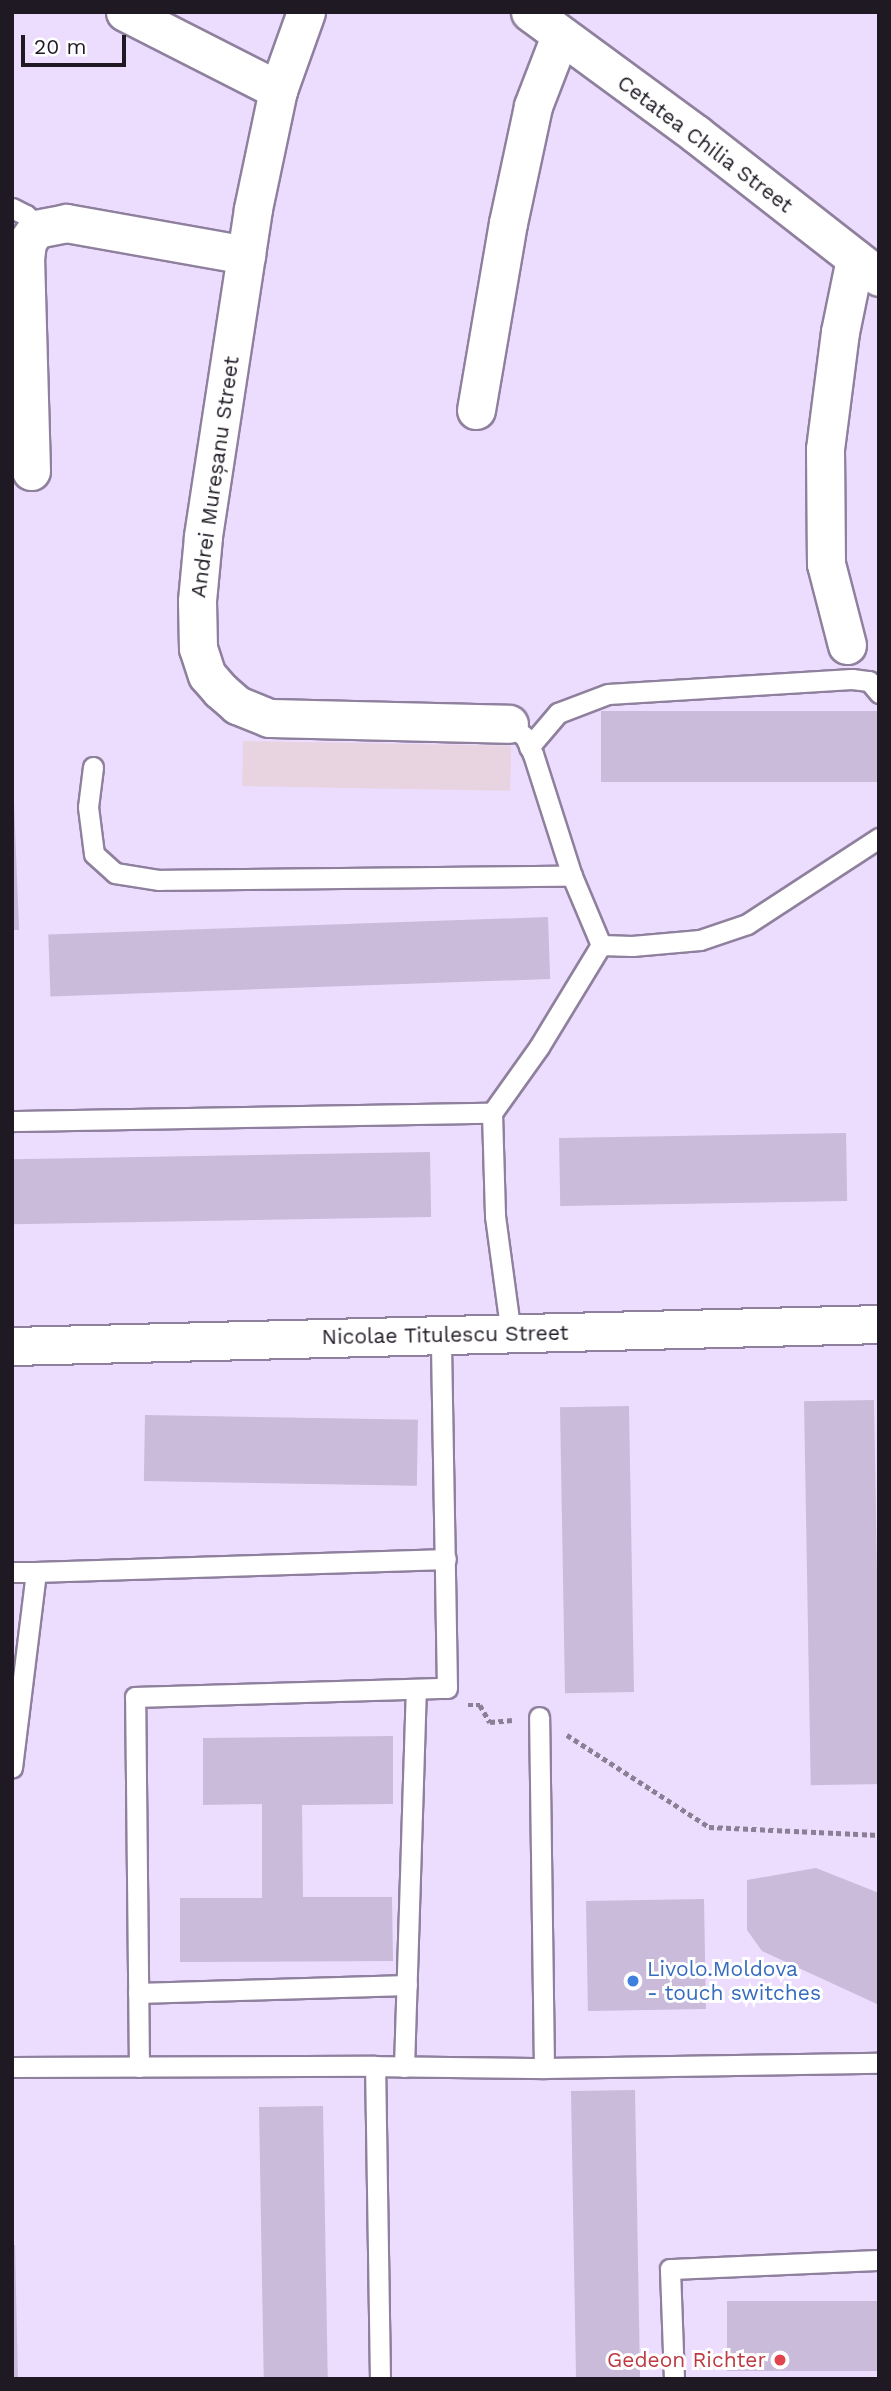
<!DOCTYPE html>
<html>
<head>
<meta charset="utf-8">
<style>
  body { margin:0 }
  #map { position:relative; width:891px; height:2391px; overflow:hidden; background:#ecdcfd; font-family:"Work Sans",sans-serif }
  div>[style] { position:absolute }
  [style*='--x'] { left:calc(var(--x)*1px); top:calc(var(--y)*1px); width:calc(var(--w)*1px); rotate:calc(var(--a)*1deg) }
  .industrial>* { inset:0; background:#e8d3e1; transform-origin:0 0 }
  .building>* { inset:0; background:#cabbda; transform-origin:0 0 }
  .path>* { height:4.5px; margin-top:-2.25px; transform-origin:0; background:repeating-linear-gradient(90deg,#8a7f95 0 5px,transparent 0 8.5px) }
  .roads { filter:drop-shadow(2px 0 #8f819e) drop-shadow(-2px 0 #8f819e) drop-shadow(0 2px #8f819e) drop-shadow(0 -2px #8f819e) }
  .service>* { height:19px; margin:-9.5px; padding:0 9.5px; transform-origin:9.5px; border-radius:9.5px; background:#fff }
  .minor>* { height:37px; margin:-18.5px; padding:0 18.5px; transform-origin:18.5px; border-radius:18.5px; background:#fff }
  .dots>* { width:19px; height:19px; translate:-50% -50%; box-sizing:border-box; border:4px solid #fff; border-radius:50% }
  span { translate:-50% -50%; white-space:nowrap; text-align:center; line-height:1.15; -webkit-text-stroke:6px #fff; paint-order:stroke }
  .street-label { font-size:21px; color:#1f1924 }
  .shop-label { font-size:21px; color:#366cbe }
  .left { translate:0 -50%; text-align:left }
  .health-label { font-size:21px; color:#be3a42 }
  .right { translate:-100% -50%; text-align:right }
  .frame { position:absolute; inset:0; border:14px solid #1f1924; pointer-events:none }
  .scale { position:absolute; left:21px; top:35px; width:105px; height:32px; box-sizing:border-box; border:4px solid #1f1924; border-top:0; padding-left:9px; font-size:21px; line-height:24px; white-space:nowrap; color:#1f1924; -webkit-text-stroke:5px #fff; paint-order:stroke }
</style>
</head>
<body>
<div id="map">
  <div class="industrial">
    <div style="left:243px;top:741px;width:268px;height:45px;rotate:1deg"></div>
  </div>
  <div class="building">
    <div style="left:879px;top:711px;width:71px;height:278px;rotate:90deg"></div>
    <div style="clip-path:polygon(12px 751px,19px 930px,12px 930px)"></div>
    <div style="left:548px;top:917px;width:62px;height:500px;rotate:88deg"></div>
    <div style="left:846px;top:1133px;width:68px;height:287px;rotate:89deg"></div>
    <div style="left:430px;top:1152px;width:65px;height:418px;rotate:89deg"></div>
    <div style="left:874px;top:1400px;width:384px;height:70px;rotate:89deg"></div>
    <div style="left:629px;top:1406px;width:286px;height:69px;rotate:89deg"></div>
    <div style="left:145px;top:1415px;width:273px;height:66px;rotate:1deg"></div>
    <div style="clip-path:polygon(393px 1736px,393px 1804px,302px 1805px,303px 1897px,392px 1897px,393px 1961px,180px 1962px,180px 1898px,262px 1898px,262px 1804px,203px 1805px,203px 1738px)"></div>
    <div style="clip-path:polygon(816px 1868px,879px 1893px,879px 2005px,762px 1951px,747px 1930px,747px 1880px)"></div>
    <div style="left:704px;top:1899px;width:110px;height:118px;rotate:89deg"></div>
    <div style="left:635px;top:2090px;width:289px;height:64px;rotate:89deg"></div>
    <div style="left:323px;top:2106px;width:273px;height:64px;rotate:89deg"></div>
    <div style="clip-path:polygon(12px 2245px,15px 2245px,18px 2379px,12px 2379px)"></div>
    <div style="left:879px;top:2301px;width:70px;height:152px;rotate:90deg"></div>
  </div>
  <div class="path">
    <div style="--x:468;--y:1705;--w:12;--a:0"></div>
    <div style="--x:480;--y:1705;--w:20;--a:60"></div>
    <div style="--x:490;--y:1722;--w:22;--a:-5"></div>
    <div style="--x:567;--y:1735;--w:169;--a:32.9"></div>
    <div style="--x:709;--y:1827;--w:170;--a:2.7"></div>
  </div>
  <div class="roads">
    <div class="service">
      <div style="--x:12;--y:208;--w:16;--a:27"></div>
      <div style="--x:26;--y:215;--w:17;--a:54"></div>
      <div style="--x:509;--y:724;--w:21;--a:39"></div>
      <div style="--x:525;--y:737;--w:19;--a:65"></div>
      <div style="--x:533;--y:754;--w:128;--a:72.3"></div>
      <div style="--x:572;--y:876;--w:75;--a:67.2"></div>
      <div style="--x:601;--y:945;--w:119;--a:121.3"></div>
      <div style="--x:539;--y:1047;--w:81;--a:125.5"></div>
      <div style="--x:492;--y:1113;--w:103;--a:88.3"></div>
      <div style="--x:495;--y:1216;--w:119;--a:82.3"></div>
      <div style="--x:529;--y:747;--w:45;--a:-49.5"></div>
      <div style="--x:558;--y:713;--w:53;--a:-20.8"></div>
      <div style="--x:608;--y:694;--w:244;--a:-3.5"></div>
      <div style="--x:852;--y:679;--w:17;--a:7"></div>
      <div style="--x:869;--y:681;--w:16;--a:50"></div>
      <div style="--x:93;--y:767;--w:40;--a:97.1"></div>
      <div style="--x:88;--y:807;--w:47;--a:82.7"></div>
      <div style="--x:94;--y:854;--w:28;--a:42"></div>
      <div style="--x:115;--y:873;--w:45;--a:9"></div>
      <div style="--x:159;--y:880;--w:413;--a:-0.6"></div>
      <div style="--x:601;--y:945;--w:31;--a:2"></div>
      <div style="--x:632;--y:946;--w:68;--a:-5"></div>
      <div style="--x:700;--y:940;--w:50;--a:-18.8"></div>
      <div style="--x:747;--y:924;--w:158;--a:-33.1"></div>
      <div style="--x:12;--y:1121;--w:480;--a:-1"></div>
      <div style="--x:12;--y:1572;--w:24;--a:0"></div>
      <div style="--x:36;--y:1572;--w:197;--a:97"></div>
      <div style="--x:36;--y:1572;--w:410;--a:-1.8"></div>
      <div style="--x:138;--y:1993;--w:269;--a:-1.7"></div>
      <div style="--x:12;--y:2067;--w:363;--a:-0.2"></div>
      <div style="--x:139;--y:2067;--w:370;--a:-90.6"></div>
      <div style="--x:135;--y:1697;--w:312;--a:-1.7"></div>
      <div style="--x:447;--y:1688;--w:354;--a:-91"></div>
      <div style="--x:404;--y:2067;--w:378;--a:-88.2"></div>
      <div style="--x:544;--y:2068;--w:335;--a:-0.9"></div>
      <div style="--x:380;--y:2379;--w:313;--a:-90.9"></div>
      <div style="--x:375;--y:2066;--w:169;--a:0.7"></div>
      <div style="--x:544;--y:2068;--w:351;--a:-90.8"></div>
      <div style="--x:674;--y:2379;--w:110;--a:-92.1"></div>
      <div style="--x:670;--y:2269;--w:209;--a:-2.5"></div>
    </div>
    <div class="minor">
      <div style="--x:125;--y:12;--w:172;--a:27"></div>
      <div style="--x:306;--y:12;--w:83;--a:109.7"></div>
      <div style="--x:278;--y:90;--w:122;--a:101.9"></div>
      <div style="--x:253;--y:209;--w:332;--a:98.7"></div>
      <div style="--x:203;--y:537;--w:64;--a:95.4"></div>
      <div style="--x:197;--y:601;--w:47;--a:88.8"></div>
      <div style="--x:198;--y:648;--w:28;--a:72"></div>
      <div style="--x:207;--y:675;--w:20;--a:49"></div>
      <div style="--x:220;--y:690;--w:23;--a:41"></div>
      <div style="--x:237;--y:705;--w:35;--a:22"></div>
      <div style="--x:269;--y:718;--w:240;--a:1.4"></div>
      <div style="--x:530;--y:12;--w:206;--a:36.3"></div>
      <div style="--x:696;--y:134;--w:232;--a:38"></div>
      <div style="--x:476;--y:410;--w:190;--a:-80.3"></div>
      <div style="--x:508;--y:223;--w:120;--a:-77.9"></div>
      <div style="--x:533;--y:106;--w:75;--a:-68.9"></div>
      <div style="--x:31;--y:471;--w:212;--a:-91.6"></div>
      <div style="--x:25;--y:259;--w:17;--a:-83"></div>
      <div style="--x:27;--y:242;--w:16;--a:-55"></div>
      <div style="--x:36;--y:229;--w:31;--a:-11"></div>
      <div style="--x:66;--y:223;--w:183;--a:10.1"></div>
      <div style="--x:847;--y:645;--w:84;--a:-104.5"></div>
      <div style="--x:826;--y:564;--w:115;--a:-90.5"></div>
      <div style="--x:825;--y:449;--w:118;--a:-82.7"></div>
      <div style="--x:840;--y:332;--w:75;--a:-78.4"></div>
      <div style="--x:12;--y:1346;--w:867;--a:-1.45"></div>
    </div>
  </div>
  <div class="dots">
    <div style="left:633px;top:1981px;background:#3f7fe0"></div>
    <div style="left:780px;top:2360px;background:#e0444e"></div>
  </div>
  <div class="street-label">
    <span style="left:705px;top:144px;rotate:37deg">Cetatea Chilia Street</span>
    <span style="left:215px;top:477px;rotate:-82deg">Andrei Mureșanu Street</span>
    <span style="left:445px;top:1335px;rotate:-1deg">Nicolae Titulescu Street</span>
  </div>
  <div class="shop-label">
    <span class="left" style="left:647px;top:1981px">Livolo.Moldova<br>- touch switches</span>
  </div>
  <div class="health-label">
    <span class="right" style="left:766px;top:2360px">Gedeon Richter</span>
  </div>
  <div class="frame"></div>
  <div class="scale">20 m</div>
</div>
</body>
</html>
